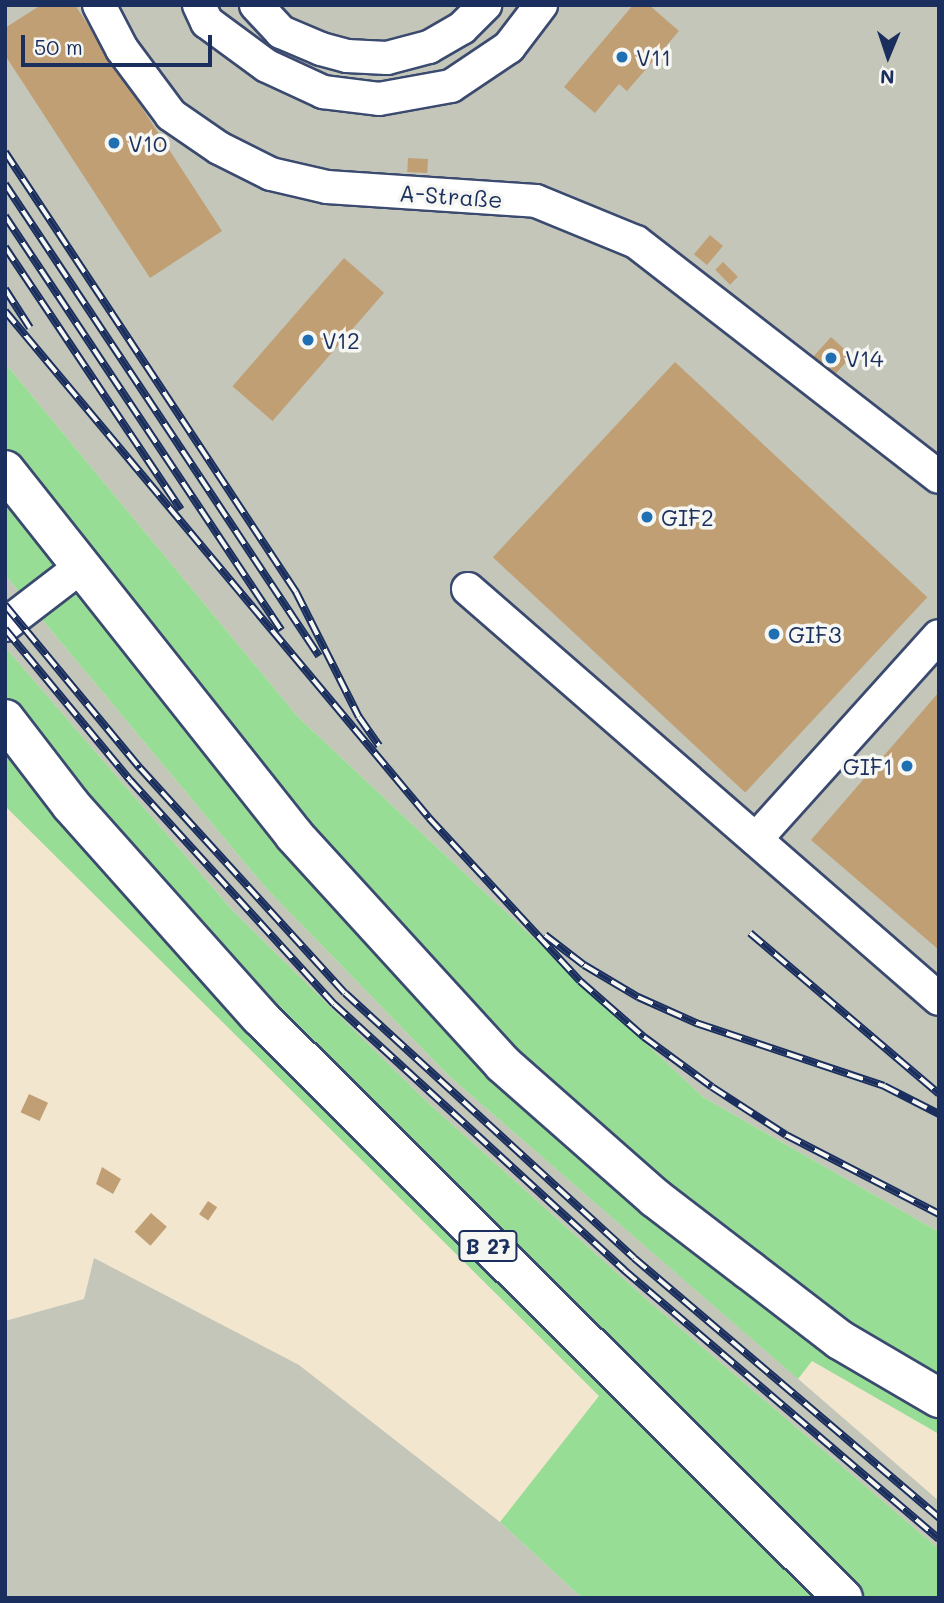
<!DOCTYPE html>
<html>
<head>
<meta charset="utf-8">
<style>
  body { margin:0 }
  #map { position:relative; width:944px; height:1603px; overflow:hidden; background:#f2e6cf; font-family:Mali,sans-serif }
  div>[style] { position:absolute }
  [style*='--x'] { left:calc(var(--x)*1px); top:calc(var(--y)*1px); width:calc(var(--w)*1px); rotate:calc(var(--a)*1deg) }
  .industrial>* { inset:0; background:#c3c6b9 }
  .green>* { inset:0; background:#97dd96 }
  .building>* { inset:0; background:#c09f74; transform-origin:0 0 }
  .roads { filter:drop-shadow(2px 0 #3b4a6f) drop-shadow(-2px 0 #3b4a6f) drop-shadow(0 2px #3b4a6f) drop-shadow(0 -2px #3b4a6f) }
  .minor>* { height:32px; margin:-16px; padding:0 16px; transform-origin:16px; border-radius:16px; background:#fff }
  .major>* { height:38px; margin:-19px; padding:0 19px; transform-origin:19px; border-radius:19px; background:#fff }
  .highway>* { height:38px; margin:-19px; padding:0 19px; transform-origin:19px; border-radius:19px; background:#fff }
  .rail>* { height:8px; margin-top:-4px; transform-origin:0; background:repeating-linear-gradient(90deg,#f6f6f2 0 16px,#1b2f5e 0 32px); box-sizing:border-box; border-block:2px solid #1b2f5e }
  .dots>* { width:19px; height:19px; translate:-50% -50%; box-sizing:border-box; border:4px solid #f6f6f2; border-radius:50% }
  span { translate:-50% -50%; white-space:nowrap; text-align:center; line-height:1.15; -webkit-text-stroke:7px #f6f6f2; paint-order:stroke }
  .shield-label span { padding:2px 5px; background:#f6f6f2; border:2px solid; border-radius:5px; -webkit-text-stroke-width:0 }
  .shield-label { font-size:21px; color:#1b2f5e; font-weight:700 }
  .poi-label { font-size:23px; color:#1b2f5e }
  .left { translate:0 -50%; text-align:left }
  .right { translate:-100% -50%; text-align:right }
  .street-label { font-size:23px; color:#1b2f5e }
  .frame { position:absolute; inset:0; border:7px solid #1b2f5e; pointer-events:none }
  .north { position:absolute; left:853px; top:21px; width:70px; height:70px; -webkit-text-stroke:5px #f6f6f2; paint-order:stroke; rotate:182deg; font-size:19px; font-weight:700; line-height:28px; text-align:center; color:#1b2f5e }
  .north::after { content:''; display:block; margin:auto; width:24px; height:32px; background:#1b2f5e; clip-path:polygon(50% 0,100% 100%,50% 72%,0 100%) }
  .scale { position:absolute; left:21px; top:35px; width:191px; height:32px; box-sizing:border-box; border:4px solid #1b2f5e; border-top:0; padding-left:9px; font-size:21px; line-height:24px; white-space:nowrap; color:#1b2f5e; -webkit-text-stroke:5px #f6f6f2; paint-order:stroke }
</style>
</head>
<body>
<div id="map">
  <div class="industrial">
    <div style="clip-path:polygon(5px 5px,939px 5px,939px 1232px,703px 1097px,298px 717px,5px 363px)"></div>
    <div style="clip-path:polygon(5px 575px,265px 887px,449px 1076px,939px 1501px,939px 1549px,646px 1299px,425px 1100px,234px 912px,5px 647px)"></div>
    <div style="clip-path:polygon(94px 1258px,299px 1365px,500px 1522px,582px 1598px,5px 1598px,5px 1321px,84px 1299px)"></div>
  </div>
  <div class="green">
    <div style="clip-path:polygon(5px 363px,298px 717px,703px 1097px,939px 1232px,939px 1434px,812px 1361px,798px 1379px,449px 1076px,265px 887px,5px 575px)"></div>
    <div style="clip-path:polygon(5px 647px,234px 912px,425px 1100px,646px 1299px,939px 1549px,939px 1598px,582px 1598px,500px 1522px,599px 1396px,5px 806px)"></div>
  </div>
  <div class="building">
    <div style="clip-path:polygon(41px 5px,75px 5px,222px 231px,150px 278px,5px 55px,5px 28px)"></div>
    <div style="clip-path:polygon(633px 5px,649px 5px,679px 31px,627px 91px,619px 84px,595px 113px,564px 87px)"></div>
    <div style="left:408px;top:158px;width:20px;height:14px;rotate:3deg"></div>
    <div style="left:710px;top:235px;width:17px;height:25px;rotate:40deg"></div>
    <div style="left:344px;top:258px;width:53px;height:170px;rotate:41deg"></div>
    <div style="left:723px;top:262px;width:21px;height:11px;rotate:45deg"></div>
    <div style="left:831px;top:337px;width:28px;height:30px;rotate:42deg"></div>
    <div style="left:675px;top:362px;width:345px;height:267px;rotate:43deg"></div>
    <div style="clip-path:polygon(939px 692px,939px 950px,811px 840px)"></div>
    <div style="left:29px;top:1094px;width:21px;height:20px;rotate:25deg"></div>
    <div style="clip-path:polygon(102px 1167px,121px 1179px,113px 1194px,96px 1184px)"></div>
    <div style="left:208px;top:1201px;width:11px;height:16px;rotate:34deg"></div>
    <div style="left:151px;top:1213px;width:21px;height:25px;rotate:41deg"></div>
  </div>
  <div class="roads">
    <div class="minor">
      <div style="--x:99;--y:5;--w:50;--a:62.4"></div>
      <div style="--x:122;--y:49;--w:82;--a:53.4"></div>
      <div style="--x:171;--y:115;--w:58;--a:34.5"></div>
      <div style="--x:219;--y:148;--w:58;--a:26.6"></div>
      <div style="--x:271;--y:174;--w:57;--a:13.1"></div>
      <div style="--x:327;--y:187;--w:209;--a:3.8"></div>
      <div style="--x:536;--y:201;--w:108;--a:22.3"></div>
      <div style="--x:636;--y:242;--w:383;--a:37.8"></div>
      <div style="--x:199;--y:5;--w:19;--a:65"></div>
      <div style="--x:207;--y:22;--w:74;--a:36.3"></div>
      <div style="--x:267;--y:66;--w:62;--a:24.9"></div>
      <div style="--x:323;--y:92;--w:56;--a:7.1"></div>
      <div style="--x:379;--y:99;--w:73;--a:-10.2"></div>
      <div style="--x:451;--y:86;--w:70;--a:-33.9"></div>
      <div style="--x:509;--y:47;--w:53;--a:-52.7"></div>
      <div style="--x:256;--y:5;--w:37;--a:47"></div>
      <div style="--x:281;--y:32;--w:43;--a:23"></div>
      <div style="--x:321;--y:49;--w:27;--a:15"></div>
      <div style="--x:347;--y:56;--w:40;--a:2.9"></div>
      <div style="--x:387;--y:58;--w:43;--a:-14.7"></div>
      <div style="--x:429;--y:47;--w:38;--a:-30"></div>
      <div style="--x:462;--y:28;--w:33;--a:-45"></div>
      <div style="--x:468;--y:589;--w:624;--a:41.04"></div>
      <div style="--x:5;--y:625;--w:97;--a:-37.5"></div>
      <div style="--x:756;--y:839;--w:273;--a:-48"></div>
    </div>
    <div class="major">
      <div style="--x:5;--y:470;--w:466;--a:51.6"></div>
      <div style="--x:294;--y:835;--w:310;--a:47.6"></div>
      <div style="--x:503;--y:1064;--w:203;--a:41.4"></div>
      <div style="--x:655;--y:1198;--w:118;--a:37.5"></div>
      <div style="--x:749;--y:1270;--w:115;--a:37.6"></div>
      <div style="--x:840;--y:1340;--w:115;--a:30.4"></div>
    </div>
    <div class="highway">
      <div style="--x:5;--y:719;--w:108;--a:52.5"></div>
      <div style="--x:71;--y:805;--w:284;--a:48.3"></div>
      <div style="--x:260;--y:1017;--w:823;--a:44.9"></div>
    </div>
  </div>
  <div class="rail">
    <div style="--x:5;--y:152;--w:528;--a:56.52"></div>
    <div style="--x:296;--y:592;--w:140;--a:63.3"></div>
    <div style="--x:359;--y:717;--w:35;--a:55"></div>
    <div style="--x:5;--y:184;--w:567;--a:56.37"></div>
    <div style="--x:5;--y:216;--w:498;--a:56.3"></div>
    <div style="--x:5;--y:247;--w:316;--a:56.2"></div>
    <div style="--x:5;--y:289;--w:46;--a:57.3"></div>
    <div style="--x:5;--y:311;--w:661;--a:50.09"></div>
    <div style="--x:429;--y:818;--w:222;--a:47.2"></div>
    <div style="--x:580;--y:981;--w:85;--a:41.2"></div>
    <div style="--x:644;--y:1037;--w:84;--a:36.3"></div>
    <div style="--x:712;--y:1087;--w:88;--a:33"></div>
    <div style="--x:786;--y:1135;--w:172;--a:27.3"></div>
    <div style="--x:5;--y:605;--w:212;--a:50.4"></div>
    <div style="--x:140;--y:768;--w:304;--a:47.7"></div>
    <div style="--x:345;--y:993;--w:392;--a:42.5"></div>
    <div style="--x:634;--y:1258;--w:401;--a:40.4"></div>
    <div style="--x:5;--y:629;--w:196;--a:50.4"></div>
    <div style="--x:130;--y:780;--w:303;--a:47.7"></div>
    <div style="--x:334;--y:1004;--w:394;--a:42.5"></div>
    <div style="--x:624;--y:1270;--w:414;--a:40.5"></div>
    <div style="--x:750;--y:933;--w:248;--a:40.4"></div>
    <div style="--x:545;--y:935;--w:49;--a:37.6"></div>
    <div style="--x:584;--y:965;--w:63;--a:30.7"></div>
    <div style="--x:638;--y:997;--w:64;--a:24.1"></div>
    <div style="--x:696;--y:1023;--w:198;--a:18.5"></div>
    <div style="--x:884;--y:1086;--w:62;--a:27"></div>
  </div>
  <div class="dots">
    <div style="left:622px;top:57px;background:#1f6fb2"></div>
    <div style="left:114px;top:143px;background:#1f6fb2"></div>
    <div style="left:308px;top:340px;background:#1f6fb2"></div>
    <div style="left:831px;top:358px;background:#1f6fb2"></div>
    <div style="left:647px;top:517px;background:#1f6fb2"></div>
    <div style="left:774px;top:634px;background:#1f6fb2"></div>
    <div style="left:907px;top:766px;background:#1f6fb2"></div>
  </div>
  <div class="shield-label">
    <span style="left:488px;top:1246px">B 27</span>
  </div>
  <div class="poi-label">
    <span class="left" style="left:636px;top:57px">V11</span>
    <span class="left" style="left:128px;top:143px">V10</span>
    <span class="left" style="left:322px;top:340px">V12</span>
    <span class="left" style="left:845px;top:358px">V14</span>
    <span class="left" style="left:661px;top:517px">GIF2</span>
    <span class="left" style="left:788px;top:634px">GIF3</span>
    <span class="right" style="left:893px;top:766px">GIF1</span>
  </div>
  <div class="street-label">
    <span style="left:451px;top:196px;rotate:4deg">A-Straße</span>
  </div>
  <div class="frame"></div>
  <div class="north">N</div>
  <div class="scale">50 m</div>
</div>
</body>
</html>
